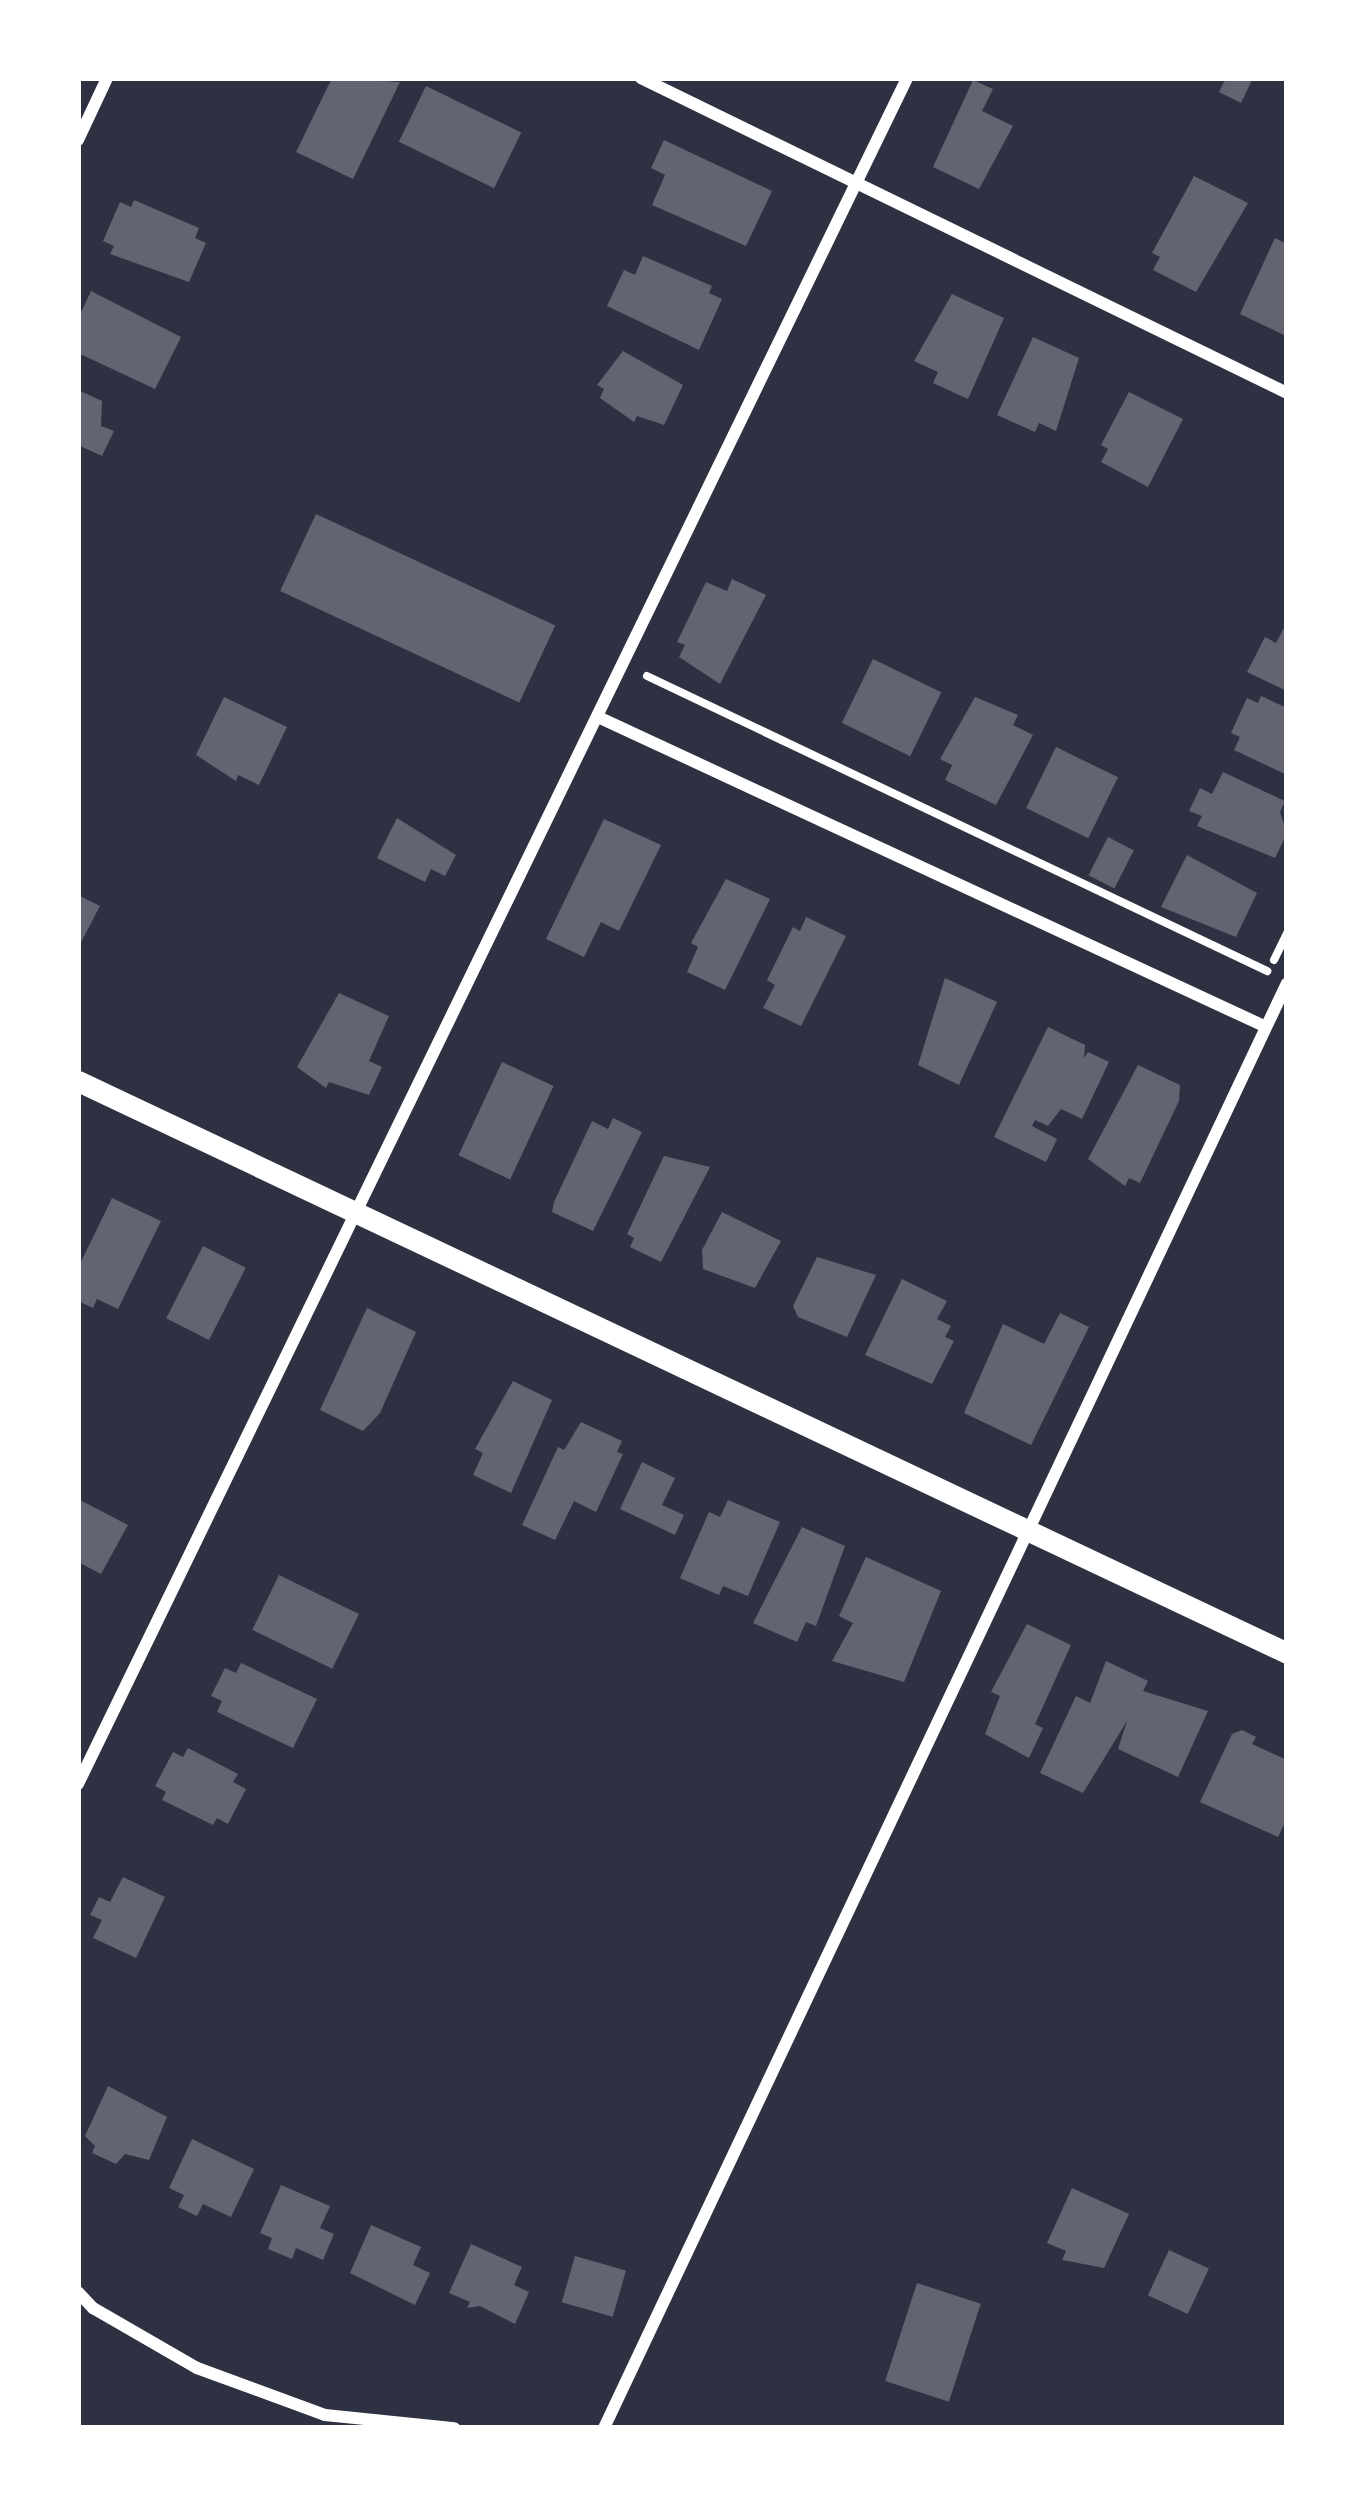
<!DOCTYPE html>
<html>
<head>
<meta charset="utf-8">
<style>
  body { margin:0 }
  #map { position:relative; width:1365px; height:2506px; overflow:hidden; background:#2d3142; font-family:"Archivo Narrow",sans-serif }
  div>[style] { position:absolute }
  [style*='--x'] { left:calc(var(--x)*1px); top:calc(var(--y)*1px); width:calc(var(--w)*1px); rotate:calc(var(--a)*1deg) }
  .building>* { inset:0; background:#626471; transform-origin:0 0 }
  .path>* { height:8px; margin:-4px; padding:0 4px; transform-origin:4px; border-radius:4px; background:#fff }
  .minor>* { height:12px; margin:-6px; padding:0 6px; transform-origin:6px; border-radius:6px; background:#fff }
  .tertiary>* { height:21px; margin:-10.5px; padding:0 10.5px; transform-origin:10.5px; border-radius:10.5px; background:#fff }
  span { translate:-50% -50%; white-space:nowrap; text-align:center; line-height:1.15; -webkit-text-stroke:10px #fff; paint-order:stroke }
  .frame { position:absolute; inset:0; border:81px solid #fff; pointer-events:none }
</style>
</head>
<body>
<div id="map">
  <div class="building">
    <div style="clip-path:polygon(332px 78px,400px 82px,353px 179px,296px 152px)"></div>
    <div style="clip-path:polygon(1226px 78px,1253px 78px,1241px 103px,1219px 92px)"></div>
    <div style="clip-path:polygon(973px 80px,993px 89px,982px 111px,1013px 126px,979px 189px,933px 167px)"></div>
    <div style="left:426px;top:86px;width:106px;height:62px;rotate:26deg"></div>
    <div style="clip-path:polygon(664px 140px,772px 191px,746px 246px,652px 205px,665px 175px,651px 168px)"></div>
    <div style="clip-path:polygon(1194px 176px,1248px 203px,1196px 292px,1153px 270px,1160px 257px,1152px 253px)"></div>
    <div style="clip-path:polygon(134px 200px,199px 228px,195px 238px,206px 243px,189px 282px,110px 254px,114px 246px,103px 241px,120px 202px,131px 207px)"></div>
    <div style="clip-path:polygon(1275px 238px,1287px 244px,1284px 335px,1240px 314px)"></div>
    <div style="clip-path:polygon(643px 256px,712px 286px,709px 293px,722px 299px,699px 350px,607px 306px,624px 270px,635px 275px)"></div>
    <div style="clip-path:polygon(91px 291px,181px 337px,155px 389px,78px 353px,78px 319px)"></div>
    <div style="clip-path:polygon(952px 294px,1004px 318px,968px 399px,933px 383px,938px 372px,914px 361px)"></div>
    <div style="clip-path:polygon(1033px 337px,1079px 358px,1056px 431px,1039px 423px,1035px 432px,997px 415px)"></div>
    <div style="clip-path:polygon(623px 351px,683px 385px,664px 425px,637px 416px,634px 422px,600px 398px,604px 389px,597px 385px)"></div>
    <div style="clip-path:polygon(78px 390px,102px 401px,101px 426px,114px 431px,102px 456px,78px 445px)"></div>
    <div style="clip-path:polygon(1129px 392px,1183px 419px,1148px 487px,1101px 462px,1108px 449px,1101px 445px)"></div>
    <div style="left:316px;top:514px;width:264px;height:85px;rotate:25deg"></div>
    <div style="clip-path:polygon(732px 579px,766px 595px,720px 684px,679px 657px,685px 645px,677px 642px,706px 582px,727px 591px)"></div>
    <div style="clip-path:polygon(1287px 622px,1287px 691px,1247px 672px,1265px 637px,1276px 643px)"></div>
    <div style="left:873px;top:659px;width:76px;height:71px;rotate:26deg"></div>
    <div style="clip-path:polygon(1261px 696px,1287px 708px,1287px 775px,1234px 750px,1240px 737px,1231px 733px,1247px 698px,1258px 703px)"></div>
    <div style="clip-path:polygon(224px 697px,287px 727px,259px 785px,238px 775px,236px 781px,196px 755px)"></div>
    <div style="clip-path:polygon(975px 697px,1018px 715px,1013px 725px,1033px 735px,996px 805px,945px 780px,952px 765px,940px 759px)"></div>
    <div style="left:1056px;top:747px;width:69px;height:68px;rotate:26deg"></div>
    <div style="clip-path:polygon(1223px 772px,1285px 801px,1280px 812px,1287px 833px,1275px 858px,1197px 826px,1202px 816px,1189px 811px,1200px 788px,1212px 794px)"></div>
    <div style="clip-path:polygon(397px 818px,456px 855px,445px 876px,431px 869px,425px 882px,377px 858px)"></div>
    <div style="clip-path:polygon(604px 819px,661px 845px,619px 931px,601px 922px,584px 957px,546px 939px)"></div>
    <div style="left:1108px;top:837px;width:29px;height:43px;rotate:27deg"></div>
    <div style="clip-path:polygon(1187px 855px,1257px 893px,1236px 937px,1161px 907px)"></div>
    <div style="clip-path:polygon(726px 879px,770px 899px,725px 990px,687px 972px,698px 947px,691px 943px)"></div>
    <div style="clip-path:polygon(78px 895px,100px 906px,78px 948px)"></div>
    <div style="clip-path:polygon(806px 917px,846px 936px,801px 1026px,763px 1008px,775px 985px,767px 980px,793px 927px,800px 931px)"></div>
    <div style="clip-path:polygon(945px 978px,997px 1002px,959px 1085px,918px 1065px)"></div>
    <div style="clip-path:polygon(339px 993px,389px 1016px,369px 1061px,382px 1067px,369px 1095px,329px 1082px,326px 1088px,297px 1067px)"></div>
    <div style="clip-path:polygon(1048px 1027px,1085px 1045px,1084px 1058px,1088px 1052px,1109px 1062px,1082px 1119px,1061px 1109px,1048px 1126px,1035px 1120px,1032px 1126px,1057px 1139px,1046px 1162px,994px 1137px)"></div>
    <div style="left:502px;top:1062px;width:57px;height:103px;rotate:25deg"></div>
    <div style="clip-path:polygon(1138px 1065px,1180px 1085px,1179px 1101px,1140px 1183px,1129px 1178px,1125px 1186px,1088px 1159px)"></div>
    <div style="clip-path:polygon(613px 1118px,642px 1132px,593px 1231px,552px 1212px,554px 1202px,592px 1121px,608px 1129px)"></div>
    <div style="clip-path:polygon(664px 1156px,710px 1167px,661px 1262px,630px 1247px,634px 1238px,627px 1234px)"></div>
    <div style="clip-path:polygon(112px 1198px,161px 1221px,118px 1309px,97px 1299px,93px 1308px,78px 1301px,78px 1268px)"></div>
    <div style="clip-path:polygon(722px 1212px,781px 1241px,755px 1288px,703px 1269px,702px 1250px)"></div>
    <div style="left:203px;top:1246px;width:48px;height:81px;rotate:27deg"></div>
    <div style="clip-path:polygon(817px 1257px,876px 1275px,847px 1337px,798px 1317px,793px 1306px)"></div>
    <div style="clip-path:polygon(902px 1279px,947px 1301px,937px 1319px,951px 1326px,945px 1337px,954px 1341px,932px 1384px,865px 1355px)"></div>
    <div style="clip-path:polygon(367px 1308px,416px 1332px,380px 1413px,363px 1431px,320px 1410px)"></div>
    <div style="clip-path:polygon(1060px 1313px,1089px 1327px,1031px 1445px,964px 1413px,1003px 1324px,1044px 1344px)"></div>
    <div style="clip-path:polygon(513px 1381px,552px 1400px,511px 1493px,473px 1475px,483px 1453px,475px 1449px)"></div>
    <div style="clip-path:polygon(581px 1422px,622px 1441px,617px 1452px,623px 1454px,596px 1512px,574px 1501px,555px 1540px,522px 1525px,558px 1447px,564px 1450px)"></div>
    <div style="clip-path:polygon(642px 1462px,675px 1478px,662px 1505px,684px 1515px,675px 1535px,620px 1509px)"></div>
    <div style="clip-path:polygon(78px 1499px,128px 1525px,101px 1574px,78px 1562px)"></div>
    <div style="clip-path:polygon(728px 1500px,780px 1522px,748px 1596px,723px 1586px,719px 1595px,680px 1578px,709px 1512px,720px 1517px)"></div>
    <div style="clip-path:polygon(802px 1527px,845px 1546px,816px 1626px,806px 1622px,797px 1642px,753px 1623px)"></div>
    <div style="clip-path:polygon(866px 1557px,941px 1591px,904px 1682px,832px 1661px,853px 1623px,839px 1616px)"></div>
    <div style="left:279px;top:1575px;width:89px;height:61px;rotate:26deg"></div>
    <div style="clip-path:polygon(1027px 1624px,1071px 1645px,1035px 1724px,1043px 1728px,1029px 1758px,985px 1734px,1000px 1696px,991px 1692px)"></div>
    <div style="clip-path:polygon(1106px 1661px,1148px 1681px,1143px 1691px,1208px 1711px,1178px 1777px,1118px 1749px,1127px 1721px,1083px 1793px,1040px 1773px,1076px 1696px,1090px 1703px)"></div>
    <div style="clip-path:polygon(241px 1663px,317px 1699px,293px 1748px,217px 1712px,222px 1701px,211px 1696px,225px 1668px,236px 1673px)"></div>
    <div style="clip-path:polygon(1242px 1730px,1256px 1737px,1252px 1744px,1287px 1760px,1287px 1818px,1278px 1837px,1200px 1802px,1232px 1734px)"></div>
    <div style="clip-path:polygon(188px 1748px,238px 1774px,233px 1782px,246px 1789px,228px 1824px,217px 1818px,213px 1825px,162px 1800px,166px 1792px,155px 1786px,173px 1752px,183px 1757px)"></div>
    <div style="clip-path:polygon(123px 1877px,165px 1897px,136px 1958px,93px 1938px,102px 1920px,90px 1915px,99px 1897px,110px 1902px)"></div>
    <div style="clip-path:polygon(108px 2086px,167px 2117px,149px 2160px,125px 2154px,116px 2164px,92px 2153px,95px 2146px,85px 2136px)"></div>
    <div style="clip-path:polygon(192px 2139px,254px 2169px,231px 2217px,203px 2204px,197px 2216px,178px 2207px,184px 2195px,169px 2188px)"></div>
    <div style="clip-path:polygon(281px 2185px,330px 2206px,320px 2228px,334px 2234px,323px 2260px,296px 2248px,292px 2259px,268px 2249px,272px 2238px,260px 2233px)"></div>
    <div style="clip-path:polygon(1072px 2188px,1129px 2214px,1104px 2268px,1062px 2260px,1066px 2251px,1047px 2243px)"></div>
    <div style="clip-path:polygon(371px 2225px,421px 2247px,413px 2265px,430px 2273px,415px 2305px,350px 2273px)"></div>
    <div style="clip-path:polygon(471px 2244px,522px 2267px,514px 2285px,529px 2292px,515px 2324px,480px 2306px,467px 2308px,470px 2302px,449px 2293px)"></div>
    <div style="left:1169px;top:2250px;width:44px;height:50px;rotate:25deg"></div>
    <div style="left:575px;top:2256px;width:53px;height:48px;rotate:16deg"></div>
    <div style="left:917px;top:2283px;width:67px;height:103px;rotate:18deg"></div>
  </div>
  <div class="path">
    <div style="--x:647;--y:676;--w:687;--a:25.45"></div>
    <div style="--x:1274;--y:960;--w:30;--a:-64"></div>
  </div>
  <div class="minor">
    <div style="--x:641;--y:78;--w:719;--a:25.99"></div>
    <div style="--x:78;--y:140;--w:68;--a:-64.9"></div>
    <div style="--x:598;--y:717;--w:734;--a:24.89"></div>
    <div style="--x:78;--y:1784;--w:1897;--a:-64.08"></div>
    <div style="--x:78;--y:2292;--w:22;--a:47"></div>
    <div style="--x:93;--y:2308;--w:120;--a:30"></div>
    <div style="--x:197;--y:2368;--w:136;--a:20.2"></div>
    <div style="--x:325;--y:2415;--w:130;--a:5.8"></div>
    <div style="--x:604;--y:2428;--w:1598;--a:-64.7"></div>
  </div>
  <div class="tertiary">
    <div style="--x:78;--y:1081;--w:1337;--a:25.32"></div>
  </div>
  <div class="frame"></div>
</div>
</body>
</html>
